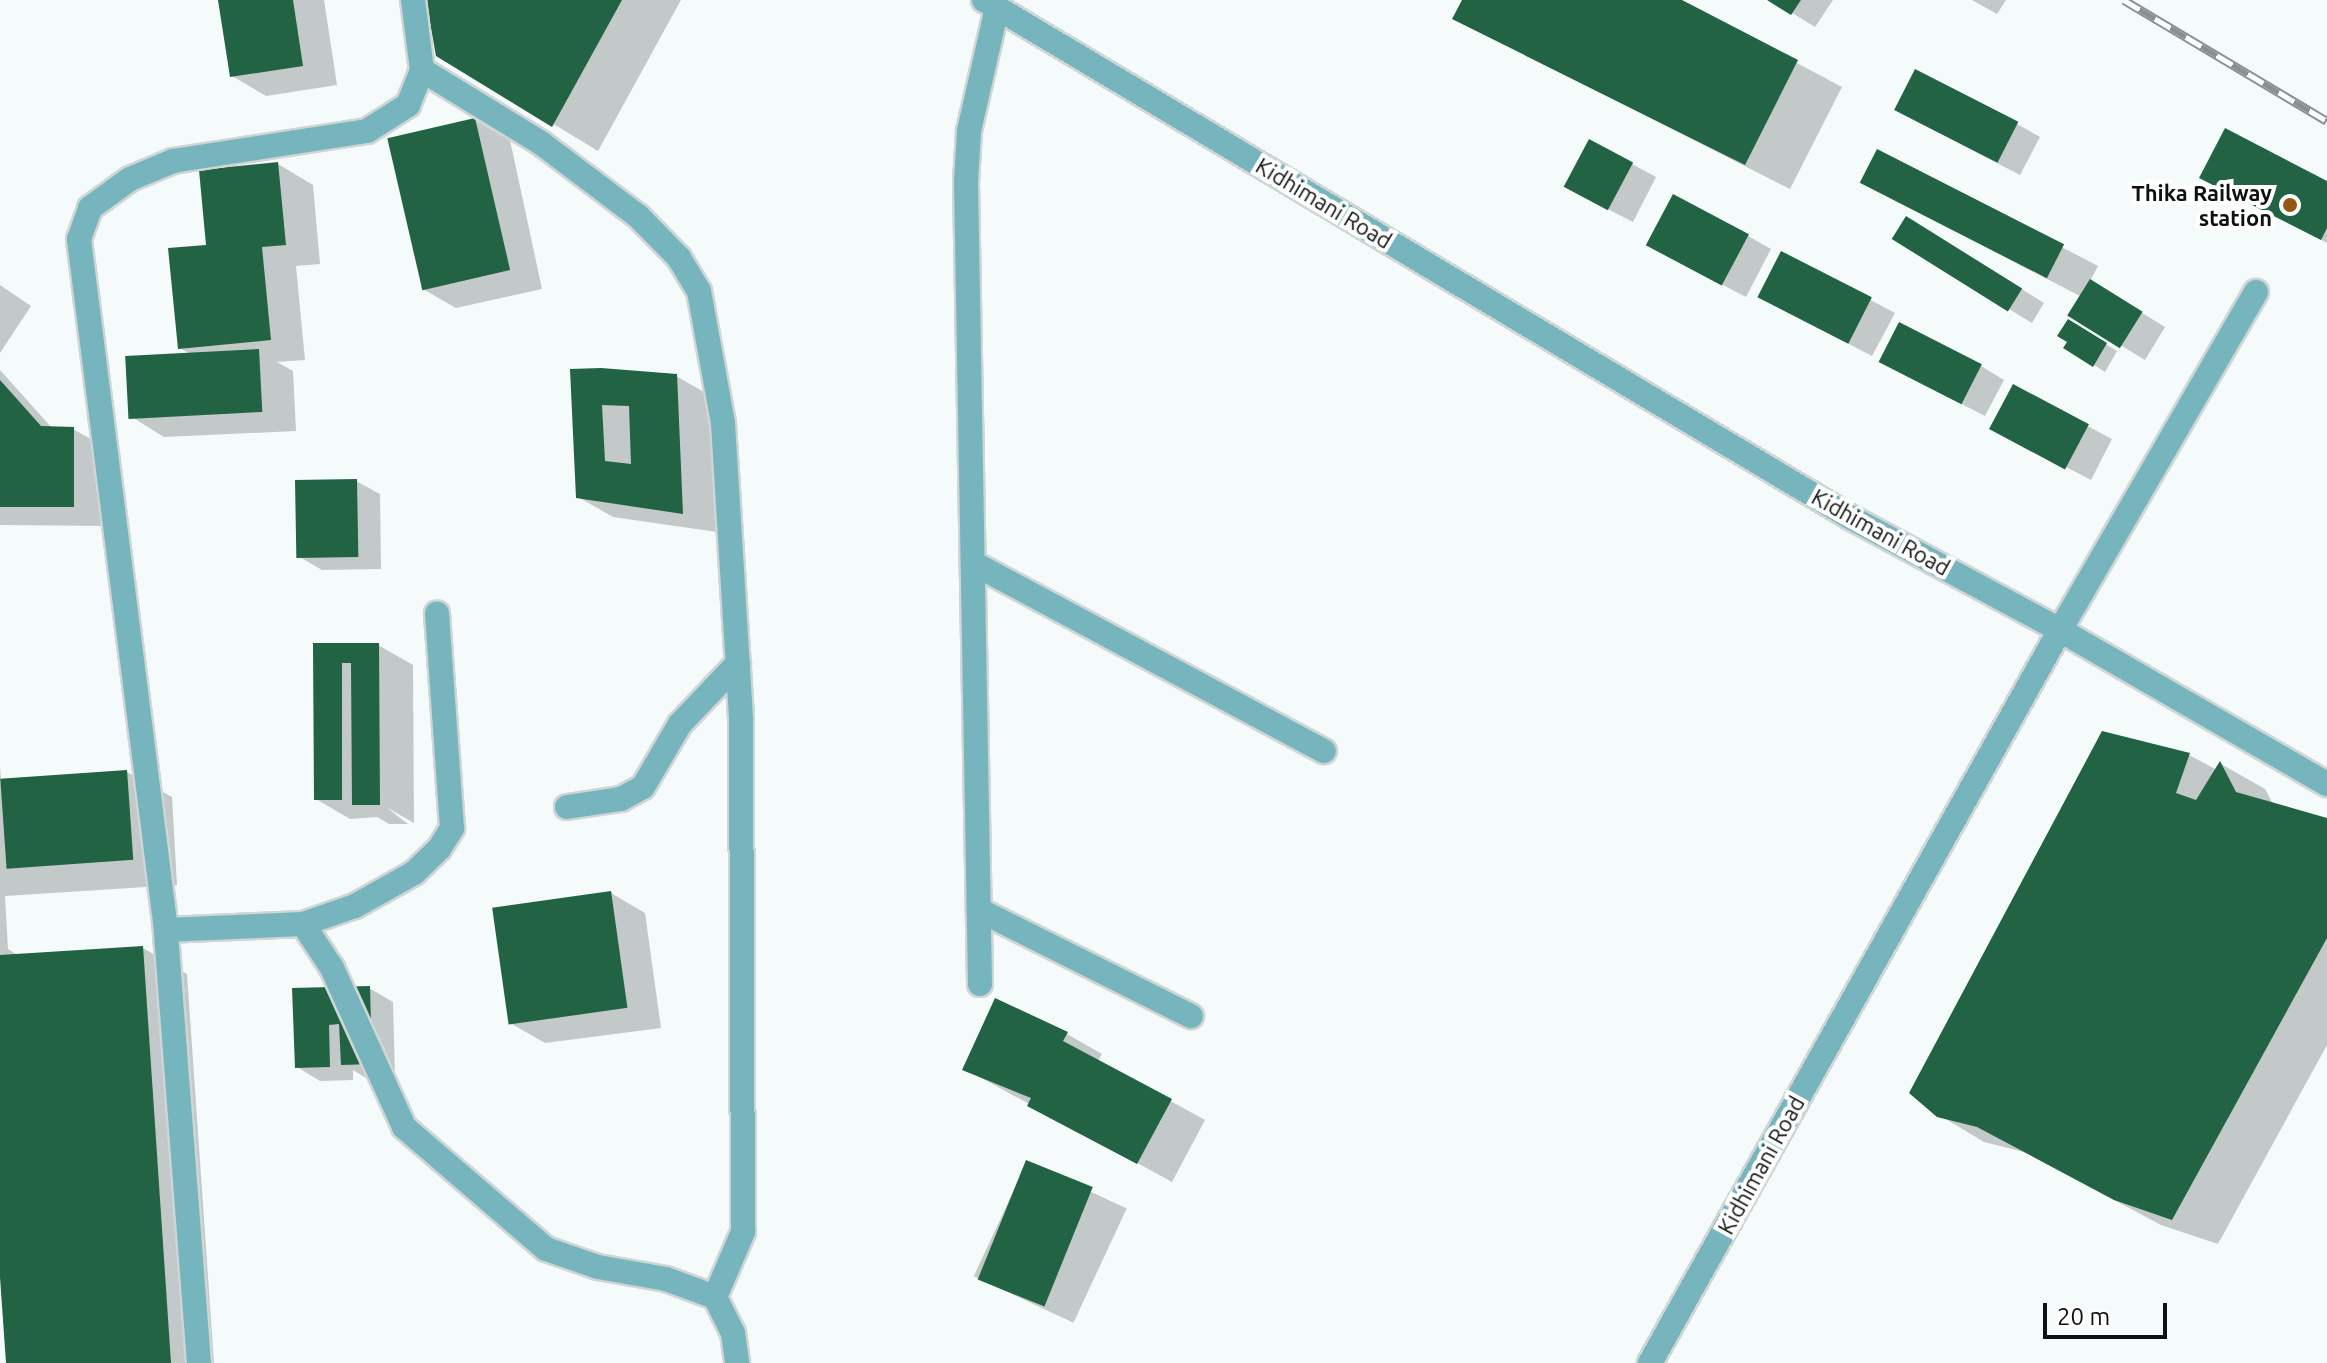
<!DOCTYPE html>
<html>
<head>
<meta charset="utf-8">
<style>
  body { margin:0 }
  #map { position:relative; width:2327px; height:1363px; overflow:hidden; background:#f4fbfa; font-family:Ubuntu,sans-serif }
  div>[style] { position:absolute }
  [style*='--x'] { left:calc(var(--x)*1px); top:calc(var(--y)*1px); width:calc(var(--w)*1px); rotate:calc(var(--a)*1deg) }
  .shadow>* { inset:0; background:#0003; transform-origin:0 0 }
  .building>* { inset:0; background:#216342; transform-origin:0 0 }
  .roads { filter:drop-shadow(2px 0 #cfd6d5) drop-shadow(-2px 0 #cfd6d5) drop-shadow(0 2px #cfd6d5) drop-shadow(0 -2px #cfd6d5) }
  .minor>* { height:24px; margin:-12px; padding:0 12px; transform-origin:12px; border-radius:12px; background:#76b5bd }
  .rail>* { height:9px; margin-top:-4.5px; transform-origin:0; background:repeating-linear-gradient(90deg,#fff 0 18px,#8a8f8f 0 36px); box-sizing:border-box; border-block:2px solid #8a8f8f }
  .dots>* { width:22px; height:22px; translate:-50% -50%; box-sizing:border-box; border:4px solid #fff; border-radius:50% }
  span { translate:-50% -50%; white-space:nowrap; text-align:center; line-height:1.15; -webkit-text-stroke:8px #fff; paint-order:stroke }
  .poi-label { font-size:22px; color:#0f1111; font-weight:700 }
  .right { translate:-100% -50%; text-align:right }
  .street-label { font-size:22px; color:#0f1111 }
  .scale { position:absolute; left:2043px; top:1303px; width:124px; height:36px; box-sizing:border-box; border:4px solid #0f1111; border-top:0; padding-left:10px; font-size:24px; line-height:28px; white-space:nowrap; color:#0f1111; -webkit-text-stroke:6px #fff; paint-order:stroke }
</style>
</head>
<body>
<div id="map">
  <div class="shadow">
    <div style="clip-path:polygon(220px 0,324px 0,337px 85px,266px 96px,232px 76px)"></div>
    <div style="clip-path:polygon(430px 0,681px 0,598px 151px,438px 54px)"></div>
    <div style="clip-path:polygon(1464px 0,1678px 0,1842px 87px,1790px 189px,1454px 18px)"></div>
    <div style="clip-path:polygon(1771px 0,1833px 0,1815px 27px)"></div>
    <div style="clip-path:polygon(1972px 0,2006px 0,1997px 14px)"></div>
    <div style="clip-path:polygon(475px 120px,510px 140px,542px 289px,456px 308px,421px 288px)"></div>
    <div style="clip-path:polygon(1920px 123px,2017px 124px,2040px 137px,2020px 175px)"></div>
    <div style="clip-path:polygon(1590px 141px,1656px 177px,1633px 222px,1590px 200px)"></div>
    <div style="clip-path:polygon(1878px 151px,2098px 266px,2090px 281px,2165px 327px,2145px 360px,2122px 346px,2082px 297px,1898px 202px)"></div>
    <div style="clip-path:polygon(278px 164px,313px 185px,320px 264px,296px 266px,305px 360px,277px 362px,293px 371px,296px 431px,164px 437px,130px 416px,190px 354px,180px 348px,209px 246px)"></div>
    <div style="clip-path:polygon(2327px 184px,2327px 243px,2225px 190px)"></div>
    <div style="clip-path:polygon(1930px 232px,2044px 303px,2032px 323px,1894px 239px)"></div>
    <div style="clip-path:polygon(1748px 236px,1771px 249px,1746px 297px,1673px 259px)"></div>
    <div style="clip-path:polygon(1782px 253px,1895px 313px,1872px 356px,1783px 310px)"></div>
    <div style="clip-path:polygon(0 285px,31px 306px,0 353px)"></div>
    <div style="clip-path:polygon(2080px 328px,2117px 351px,2105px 372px,2094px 365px)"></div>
    <div style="clip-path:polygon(1981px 366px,2004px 380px,1985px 416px,1905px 375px)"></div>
    <div style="clip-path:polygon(0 370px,52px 428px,73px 429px,108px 449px,108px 526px,0 525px)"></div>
    <div style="clip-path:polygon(572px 371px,676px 376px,711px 396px,717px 532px,613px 517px,578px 497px)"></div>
    <div style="clip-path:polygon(2014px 387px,2112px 439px,2091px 480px,2016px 441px)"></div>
    <div style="clip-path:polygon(356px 481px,380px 494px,381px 569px,322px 570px,298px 556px)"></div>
    <div style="clip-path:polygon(315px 645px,378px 645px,413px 665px,414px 823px,386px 807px,408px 824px,389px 824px,377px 817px,350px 819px,316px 799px)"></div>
    <div style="clip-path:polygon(2189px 755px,2217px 770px,2221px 764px,2265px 789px,2273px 804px,2327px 820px,2327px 1045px,2218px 1244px,2161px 1225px,2024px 1152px,1984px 1142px,1939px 1115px)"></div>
    <div style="clip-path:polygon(0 767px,1px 780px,127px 772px,172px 797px,177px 885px,5px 896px,8px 949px,19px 956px,143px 948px,187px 974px,214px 1363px,8px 1363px,0 1247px)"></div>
    <div style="clip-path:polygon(611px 893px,645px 913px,661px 1028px,545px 1043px,510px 1023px)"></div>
    <div style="clip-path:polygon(369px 988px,393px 1002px,395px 1077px,366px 1078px,353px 1070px,353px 1080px,320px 1081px,297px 1067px,294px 990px)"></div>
    <div style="clip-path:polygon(996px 1001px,1067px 1034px,1102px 1054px,1098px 1061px,1205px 1120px,1172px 1182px,965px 1069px)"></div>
    <div style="left:1027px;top:1162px;width:110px;height:126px;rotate:25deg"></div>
  </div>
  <div class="building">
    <div style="clip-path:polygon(218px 0,293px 0,303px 66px,230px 77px)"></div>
    <div style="clip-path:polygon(426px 0,622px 0,552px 127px,436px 56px)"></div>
    <div style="clip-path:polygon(1462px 0,1682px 0,1798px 60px,1745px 165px,1452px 19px)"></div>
    <div style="clip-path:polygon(1767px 0,1801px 0,1791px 15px)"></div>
    <div style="left:1915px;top:69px;width:116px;height:46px;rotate:27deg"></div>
    <div style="left:475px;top:118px;width:156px;height:90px;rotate:77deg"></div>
    <div style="clip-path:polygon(2225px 128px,2327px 181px,2327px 228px,2321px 240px,2199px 178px)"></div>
    <div style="left:1589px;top:139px;width:50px;height:54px;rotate:28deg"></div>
    <div style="left:1877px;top:149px;width:210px;height:38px;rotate:27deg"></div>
    <div style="clip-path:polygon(278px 162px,286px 245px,262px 247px,271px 340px,178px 349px,168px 248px,206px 245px,199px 170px)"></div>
    <div style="left:1673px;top:194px;width:86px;height:58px;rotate:28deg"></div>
    <div style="left:1906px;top:216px;width:137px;height:27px;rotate:32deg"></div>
    <div style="left:1781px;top:251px;width:102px;height:52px;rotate:27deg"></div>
    <div style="left:2090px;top:279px;width:62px;height:43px;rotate:32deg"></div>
    <div style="clip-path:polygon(2068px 319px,2107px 343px,2093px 367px,2063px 348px,2067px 342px,2057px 336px)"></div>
    <div style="left:1899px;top:322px;width:93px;height:45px;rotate:27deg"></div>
    <div style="left:259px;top:349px;width:63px;height:134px;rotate:87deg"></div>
    <div style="clip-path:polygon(evenodd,601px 368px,677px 374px,683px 514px,576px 498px,570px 369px,601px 368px,602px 405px,629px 406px,631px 464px,605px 461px,602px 405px)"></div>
    <div style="clip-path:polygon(0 380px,41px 426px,74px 427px,74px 507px,0 507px)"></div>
    <div style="left:2013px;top:384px;width:86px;height:51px;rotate:28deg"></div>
    <div style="left:357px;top:479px;width:78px;height:62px;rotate:89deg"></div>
    <div style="clip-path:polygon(313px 643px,379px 643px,380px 805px,352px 805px,351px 663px,342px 663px,342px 800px,314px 800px)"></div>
    <div style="clip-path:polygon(2102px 731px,2190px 753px,2176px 793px,2196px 800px,2220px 761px,2236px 792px,2327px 818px,2327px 938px,2172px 1220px,2114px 1200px,1977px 1127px,1937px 1117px,1909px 1093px)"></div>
    <div style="left:127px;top:770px;width:90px;height:127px;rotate:86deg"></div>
    <div style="left:611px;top:891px;width:118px;height:120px;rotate:82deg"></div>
    <div style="clip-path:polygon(143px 946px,171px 1363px,6px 1363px,0 1277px,0 955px)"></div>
    <div style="clip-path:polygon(370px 986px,372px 1064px,341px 1065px,339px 1024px,329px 1025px,330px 1067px,295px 1068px,292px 988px)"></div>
    <div style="clip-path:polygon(995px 998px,1068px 1032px,1063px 1041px,1172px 1099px,1137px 1164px,1027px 1106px,1031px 1098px,962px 1070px)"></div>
    <div style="left:1026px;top:1160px;width:72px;height:129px;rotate:22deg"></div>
  </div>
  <div class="roads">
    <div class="minor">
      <div style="--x:984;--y:0;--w:1009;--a:30.84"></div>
      <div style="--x:1850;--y:517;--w:238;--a:28.3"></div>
      <div style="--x:2060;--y:630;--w:840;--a:119.22"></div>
      <div style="--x:422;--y:70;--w:140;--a:31.5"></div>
      <div style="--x:541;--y:143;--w:121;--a:37"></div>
      <div style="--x:638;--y:216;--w:59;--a:45.7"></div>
      <div style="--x:679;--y:258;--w:39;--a:59"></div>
      <div style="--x:699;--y:291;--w:134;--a:79.7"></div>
      <div style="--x:723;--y:423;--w:296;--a:86.5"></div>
      <div style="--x:741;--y:718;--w:514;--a:89.78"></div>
      <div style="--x:743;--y:1232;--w:71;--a:113.3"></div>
      <div style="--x:2256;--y:292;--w:391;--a:120.1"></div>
      <div style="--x:2060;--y:630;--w:308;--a:30"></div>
      <div style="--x:973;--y:563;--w:398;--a:28.2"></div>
      <div style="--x:567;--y:807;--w:55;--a:-8.4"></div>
      <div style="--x:621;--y:799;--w:25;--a:-29"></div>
      <div style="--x:643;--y:787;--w:73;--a:-59.6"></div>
      <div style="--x:680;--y:724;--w:84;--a:-46.4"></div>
      <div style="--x:979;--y:910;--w:237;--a:26.6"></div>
      <div style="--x:303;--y:924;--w:53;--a:56.6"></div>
      <div style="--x:332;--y:968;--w:175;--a:65.6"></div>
      <div style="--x:404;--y:1127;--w:187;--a:40.7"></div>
      <div style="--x:546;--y:1249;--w:55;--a:19.1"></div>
      <div style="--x:598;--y:1267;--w:69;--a:10"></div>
      <div style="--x:666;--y:1279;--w:52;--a:20.2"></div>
      <div style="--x:715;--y:1297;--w:40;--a:63.4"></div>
      <div style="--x:733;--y:1333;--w:30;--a:82"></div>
      <div style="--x:166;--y:930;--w:137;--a:-2.5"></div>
      <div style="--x:303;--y:924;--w:55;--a:-19.1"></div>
      <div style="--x:355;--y:906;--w:68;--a:-29.2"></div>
      <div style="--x:414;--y:873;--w:35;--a:-44"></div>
      <div style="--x:439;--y:849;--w:25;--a:-58"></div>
      <div style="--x:452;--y:828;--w:215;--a:-94"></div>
      <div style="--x:980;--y:984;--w:802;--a:-91"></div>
      <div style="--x:966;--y:182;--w:51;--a:-86.6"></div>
      <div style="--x:969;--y:131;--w:126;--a:-77.2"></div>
      <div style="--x:199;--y:1363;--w:434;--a:-94.4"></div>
      <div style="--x:166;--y:930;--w:696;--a:-97.18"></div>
      <div style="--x:79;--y:239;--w:33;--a:-70"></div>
      <div style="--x:90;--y:208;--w:49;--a:-35.9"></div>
      <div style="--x:130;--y:179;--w:47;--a:-22.7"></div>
      <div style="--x:173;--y:161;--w:196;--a:-8.8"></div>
      <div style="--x:367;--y:131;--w:49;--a:-32.4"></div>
      <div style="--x:408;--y:105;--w:38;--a:-68"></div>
      <div style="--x:422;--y:70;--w:71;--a:-97.3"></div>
    </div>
  </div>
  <div class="rail">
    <div style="--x:2124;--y:0;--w:236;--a:30.8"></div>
  </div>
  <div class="dots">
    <div style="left:2290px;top:205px;background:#925915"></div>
  </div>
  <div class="poi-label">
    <span class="right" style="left:2272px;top:205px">Thika Railway<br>station</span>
  </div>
  <div class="street-label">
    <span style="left:1324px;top:203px;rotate:31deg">Kidhimani Road</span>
    <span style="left:1881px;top:532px;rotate:29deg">Kidhimani Road</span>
    <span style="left:1761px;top:1165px;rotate:-61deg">Kidhimani Road</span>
  </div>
  <div class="scale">20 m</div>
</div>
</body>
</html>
